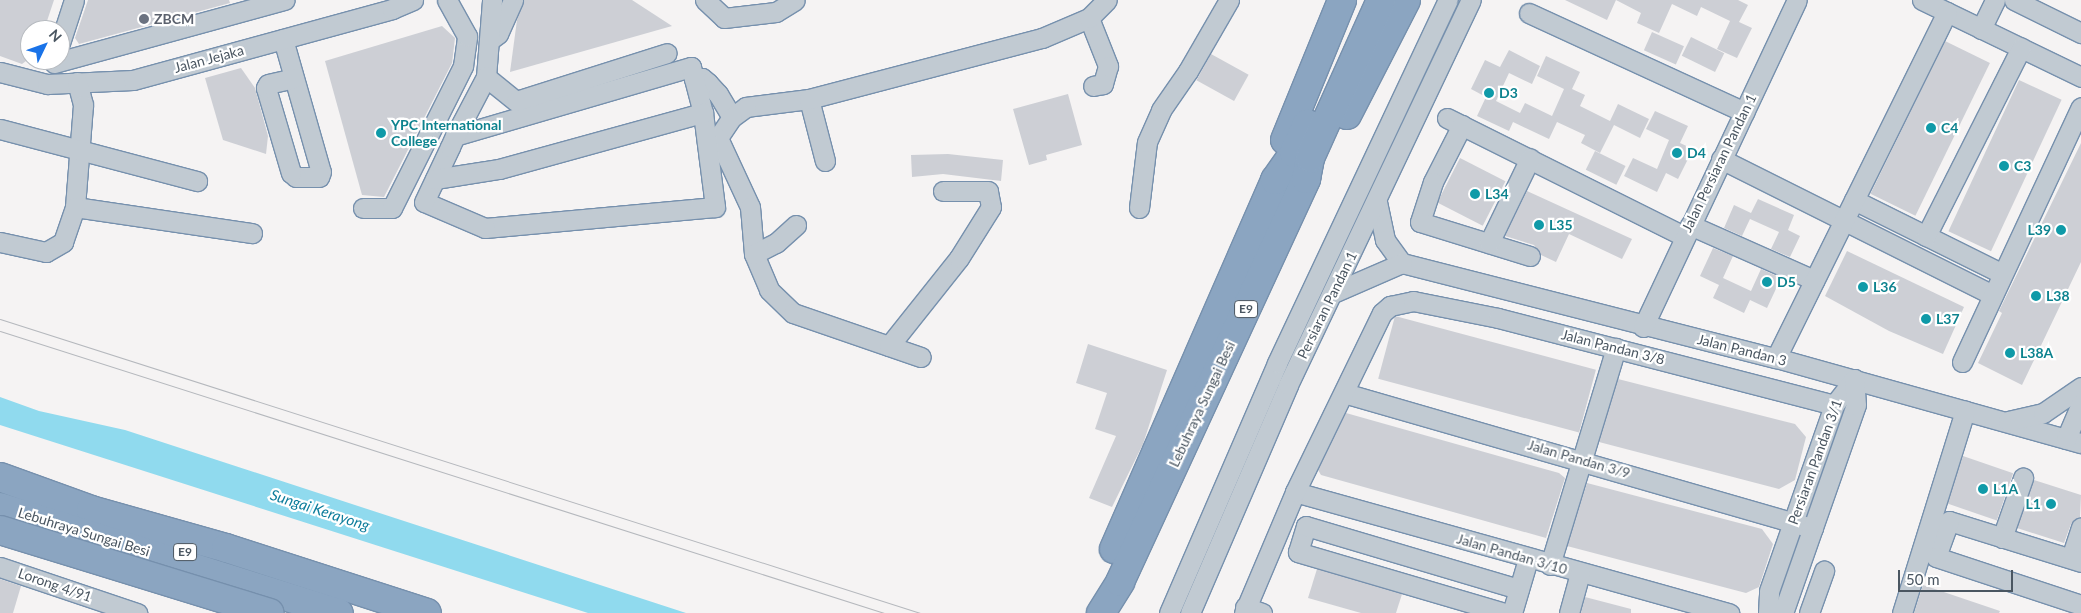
<!DOCTYPE html>
<html>
<head>
<meta charset="utf-8">
<style>
  body { margin:0 }
  #map { position:relative; width:2081px; height:613px; overflow:hidden; background:#f5f3f3; font-family:Lato,sans-serif }
  div>[style] { position:absolute }
  [style*='--x'] { left:calc(var(--x)*1px); top:calc(var(--y)*1px); width:calc(var(--w)*1px); rotate:calc(var(--a)*1deg) }
  .water>* { inset:0; background:#90daee }
  .building>* { inset:0; background:#cdcfd5; transform-origin:0 0 }
  .roads { filter:drop-shadow(1px 0 #7690ad) drop-shadow(-1px 0 #7690ad) drop-shadow(0 1px #7690ad) drop-shadow(0 -1px #7690ad) }
  .minor>* { height:19px; margin:-9.5px; padding:0 9.5px; transform-origin:9.5px; border-radius:9.5px; background:#c1cad2 }
  .highway>* { height:28px; margin:-14px; padding:0 14px; transform-origin:14px; border-radius:14px; background:#8ba5c1 }
  .tram>* { height:1px; margin:-0.5px; padding:0 0.5px; transform-origin:0.5px; border-radius:0.5px; background:#b5b8bd }
  .bridges { filter:drop-shadow(1px 0 #7690ad) drop-shadow(-1px 0 #7690ad) drop-shadow(0 1px #7690ad) drop-shadow(0 -1px #7690ad) }
  .highway-bridge>* { height:28px; margin:-14px; padding:0 14px; transform-origin:14px; border-radius:14px; background:#8ba5c1 }
  .dots>* { width:14px; height:14px; translate:-50% -50%; box-sizing:border-box; border:2px solid #fff; border-radius:50% }
  span { translate:-50% -50%; white-space:nowrap; text-align:center; line-height:1.15; -webkit-text-stroke:4.5px #fff; paint-order:stroke }
  .shield-label span { padding:1px 4px; background:#fff; border:1px solid; border-radius:4px; -webkit-text-stroke-width:0 }
  .shield-label { font-size:12px; color:#4a5661; font-weight:700 }
  .worship-label { font-size:14px; color:#5b616d; font-weight:700 }
  .left { translate:0 -50%; text-align:left }
  .street-label { font-size:14px; color:#4a5661 }
  .culture-label { font-size:14px; color:#0d838f; font-weight:700 }
  .right { translate:-100% -50%; text-align:right }
  .water-label { font-size:15px; color:#0c7c9b; font-style:italic }
  .north { position:absolute; left:20px; top:20px; width:50px; height:50px; box-sizing:border-box; background:#fff; border:1px solid #b7bbc0; border-radius:50%; rotate:48deg; font-size:14px; font-weight:700; line-height:20px; text-align:center; color:#4a5661 }
  .north::after { content:''; display:block; margin:auto; width:18px; height:22px; background:#1a73e8; clip-path:polygon(50% 0,100% 100%,50% 72%,0 100%) }
  .scale { position:absolute; left:1898px; top:570px; width:115px; height:22px; box-sizing:border-box; border:2px solid #4a5661; border-top:0; padding-left:6px; font-size:15px; line-height:18px; white-space:nowrap; color:#4a5661; -webkit-text-stroke:4px #fff; paint-order:stroke }
</style>
</head>
<body>
<div id="map">
  <div class="water">
    <div style="clip-path:polygon(0 397px,39px 411px,125px 430px,686px 613px,588px 613px,0 425px)"></div>
  </div>
  <div class="building">
    <div style="clip-path:polygon(0 0,54px 0,44px 30px,30px 30px,30px 58px,22px 64px,0 56px)"></div>
    <div style="clip-path:polygon(88px 0,229px 0,230px 3px,79px 44px,75px 38px)"></div>
    <div style="clip-path:polygon(524px 0,632px 0,672px 26px,510px 72px,517px 20px)"></div>
    <div style="clip-path:polygon(1565px 0,1738px 0,1748px 5px,1739px 22px,1752px 28px,1737px 58px,1717px 49px,1730px 21px,1701px 7px,1697px 16px,1672px 4px,1659px 33px,1637px 23px,1641px 13px,1616px 0,1607px 20px)"></div>
    <div style="clip-path:polygon(442px 26px,455px 38px,452px 63px,384px 197px,362px 195px,325px 61px)"></div>
    <div style="left:1652px;top:32px;width:35px;height:20px;rotate:24deg"></div>
    <div style="left:1691px;top:37px;width:37px;height:21px;rotate:26deg"></div>
    <div style="left:1945px;top:41px;width:50px;height:170px;rotate:26deg"></div>
    <div style="clip-path:polygon(1509px 50px,1540px 66px,1532px 84px,1509px 73px,1496px 101px,1520px 113px,1525px 103px,1552px 116px,1564px 89px,1537px 76px,1546px 56px,1580px 72px,1572px 89px,1585px 95px,1580px 106px,1610px 121px,1618px 104px,1649px 119px,1640px 138px,1614px 125px,1600px 153px,1581px 143px,1585px 135px,1557px 122px,1549px 139px,1513px 122px,1509px 131px,1477px 116px,1486px 97px,1471px 89px,1485px 60px,1500px 67px)"></div>
    <div style="left:1211px;top:54px;width:43px;height:30px;rotate:29deg"></div>
    <div style="clip-path:polygon(241px 68px,255px 88px,268px 136px,266px 154px,223px 140px,205px 78px)"></div>
    <div style="left:2019px;top:80px;width:47px;height:167px;rotate:25deg"></div>
    <div style="clip-path:polygon(1068px 94px,1082px 145px,1046px 155px,1047px 160px,1029px 165px,1013px 109px)"></div>
    <div style="clip-path:polygon(1655px 111px,1688px 126px,1680px 143px,1693px 149px,1678px 179px,1666px 173px,1657px 192px,1624px 176px,1633px 158px,1657px 169px,1669px 140px,1646px 129px)"></div>
    <div style="clip-path:polygon(2081px 143px,2081px 262px,2022px 385px,1978px 363px,2002px 313px,1999px 311px)"></div>
    <div style="left:1595px;top:151px;width:34px;height:21px;rotate:26deg"></div>
    <div style="clip-path:polygon(948px 154px,1003px 160px,1001px 181px,943px 174px,912px 177px,911px 155px)"></div>
    <div style="left:1460px;top:158px;width:51px;height:50px;rotate:27deg"></div>
    <div style="clip-path:polygon(1527px 191px,1632px 239px,1622px 259px,1569px 234px,1556px 262px,1541px 255px,1534px 245px,1505px 236px)"></div>
    <div style="clip-path:polygon(1758px 199px,1794px 215px,1788px 230px,1800px 236px,1790px 257px,1771px 249px,1779px 232px,1750px 219px,1742px 236px,1724px 228px,1734px 205px,1751px 213px)"></div>
    <div style="clip-path:polygon(1713px 248px,1733px 256px,1723px 278px,1751px 291px,1761px 269px,1781px 278px,1767px 308px,1750px 300px,1744px 313px,1713px 298px,1719px 285px,1700px 276px)"></div>
    <div style="clip-path:polygon(1847px 251px,1964px 307px,1943px 354px,1889px 331px,1825px 296px)"></div>
    <div style="left:1395px;top:316px;width:208px;height:65px;rotate:15deg"></div>
    <div style="clip-path:polygon(1088px 344px,1167px 370px,1143px 444px,1112px 507px,1089px 498px,1116px 436px,1095px 429px,1107px 393px,1076px 383px)"></div>
    <div style="clip-path:polygon(1618px 379px,1795px 424px,1806px 437px,1795px 480px,1779px 489px,1599px 442px)"></div>
    <div style="clip-path:polygon(1346px 413px,1559px 473px,1565px 478px,1546px 538px,1321px 475px,1318px 470px)"></div>
    <div style="left:1963px;top:456px;width:53px;height:50px;rotate:19deg"></div>
    <div style="clip-path:polygon(2034px 480px,2081px 495px,2080px 517px,2071px 524px,2064px 543px,2017px 528px)"></div>
    <div style="clip-path:polygon(1587px 483px,1762px 529px,1773px 544px,1759px 587px,1746px 593px,1567px 546px)"></div>
    <div style="clip-path:polygon(1317px 569px,1402px 594px,1396px 613px,1361px 613px,1308px 598px)"></div>
    <div style="clip-path:polygon(0 579px,21px 586px,13px 613px,0 613px)"></div>
    <div style="clip-path:polygon(1923px 585px,2000px 611px,1999px 613px,1914px 613px)"></div>
    <div style="clip-path:polygon(1585px 597px,1631px 609px,1631px 613px,1581px 613px)"></div>
  </div>
  <div class="roads">
    <div class="minor">
      <div style="--x:705;--y:0;--w:26;--a:43"></div>
      <div style="--x:724;--y:18;--w:52;--a:-6.6"></div>
      <div style="--x:776;--y:12;--w:22;--a:-32"></div>
      <div style="--x:1922;--y:0;--w:177;--a:25.8"></div>
      <div style="--x:2014;--y:0;--w:75;--a:26.2"></div>
      <div style="--x:1529;--y:13;--w:237;--a:24.7"></div>
      <div style="--x:1089;--y:18;--w:52;--a:68.4"></div>
      <div style="--x:1108;--y:66;--w:19;--a:106"></div>
      <div style="--x:1103;--y:84;--w:10;--a:169"></div>
      <div style="--x:1981;--y:29;--w:32;--a:-64"></div>
      <div style="--x:283;--y:39;--w:138;--a:74.1"></div>
      <div style="--x:321;--y:172;--w:5;--a:112"></div>
      <div style="--x:319;--y:177;--w:23;--a:180"></div>
      <div style="--x:296;--y:177;--w:6;--a:-141"></div>
      <div style="--x:291;--y:173;--w:89;--a:-106.4"></div>
      <div style="--x:266;--y:88;--w:4;--a:-63"></div>
      <div style="--x:268;--y:84;--w:26;--a:-13"></div>
      <div style="--x:490;--y:40;--w:10;--a:-37"></div>
      <div style="--x:498;--y:34;--w:37;--a:-66"></div>
      <div style="--x:60;--y:43;--w:45;--a:-72"></div>
      <div style="--x:54;--y:63;--w:239;--a:-15.3"></div>
      <div style="--x:0;--y:72;--w:49;--a:14.3"></div>
      <div style="--x:47;--y:84;--w:86;--a:-2.7"></div>
      <div style="--x:133;--y:80;--w:269;--a:-15.3"></div>
      <div style="--x:392;--y:9;--w:23;--a:-23"></div>
      <div style="--x:486;--y:77;--w:77;--a:-85.5"></div>
      <div style="--x:694;--y:79;--w:8;--a:-7"></div>
      <div style="--x:702;--y:78;--w:8;--a:40"></div>
      <div style="--x:708;--y:83;--w:15;--a:48"></div>
      <div style="--x:718;--y:94;--w:27;--a:59"></div>
      <div style="--x:77;--y:82;--w:24;--a:75"></div>
      <div style="--x:83;--y:105;--w:102;--a:94.5"></div>
      <div style="--x:75;--y:207;--w:179;--a:8.4"></div>
      <div style="--x:809;--y:99;--w:64;--a:172.8"></div>
      <div style="--x:746;--y:107;--w:17;--a:144"></div>
      <div style="--x:732;--y:117;--w:25;--a:124"></div>
      <div style="--x:718;--y:138;--w:76;--a:65.1"></div>
      <div style="--x:750;--y:207;--w:47;--a:85.1"></div>
      <div style="--x:754;--y:254;--w:39;--a:67"></div>
      <div style="--x:769;--y:290;--w:33;--a:44"></div>
      <div style="--x:793;--y:313;--w:135;--a:19"></div>
      <div style="--x:1447;--y:118;--w:265;--a:26.5"></div>
      <div style="--x:1462;--y:125;--w:64;--a:117"></div>
      <div style="--x:1433;--y:182;--w:42;--a:108"></div>
      <div style="--x:1420;--y:222;--w:115;--a:17.2"></div>
      <div style="--x:0;--y:129;--w:204;--a:14.8"></div>
      <div style="--x:455;--y:136;--w:246;--a:-16.3"></div>
      <div style="--x:691;--y:67;--w:48;--a:75.4"></div>
      <div style="--x:703;--y:113;--w:95;--a:82.7"></div>
      <div style="--x:715;--y:207;--w:231;--a:174.8"></div>
      <div style="--x:485;--y:228;--w:66;--a:-156.9"></div>
      <div style="--x:424;--y:202;--w:61;--a:-64.7"></div>
      <div style="--x:450;--y:147;--w:12;--a:-66"></div>
      <div style="--x:455;--y:136;--w:67;--a:-62.3"></div>
      <div style="--x:486;--y:77;--w:38;--a:39"></div>
      <div style="--x:516;--y:101;--w:158;--a:-17.6"></div>
      <div style="--x:1721;--y:159;--w:304;--a:26.6"></div>
      <div style="--x:825;--y:161;--w:64;--a:-104.5"></div>
      <div style="--x:809;--y:99;--w:241;--a:-14.7"></div>
      <div style="--x:1042;--y:38;--w:51;--a:-23.1"></div>
      <div style="--x:1089;--y:18;--w:25;--a:-45"></div>
      <div style="--x:435;--y:179;--w:65;--a:-8.9"></div>
      <div style="--x:499;--y:169;--w:212;--a:-15.4"></div>
      <div style="--x:1854;--y:200;--w:164;--a:26.4"></div>
      <div style="--x:1377;--y:202;--w:39;--a:78"></div>
      <div style="--x:1385;--y:240;--w:29;--a:54"></div>
      <div style="--x:1402;--y:263;--w:386;--a:14.3"></div>
      <div style="--x:1776;--y:358;--w:317;--a:15.6"></div>
      <div style="--x:363;--y:208;--w:29;--a:0"></div>
      <div style="--x:392;--y:208;--w:159;--a:-63.4"></div>
      <div style="--x:463;--y:66;--w:30;--a:-82"></div>
      <div style="--x:467;--y:36;--w:41;--a:-119.1"></div>
      <div style="--x:1139;--y:208;--w:66;--a:-83.1"></div>
      <div style="--x:1147;--y:142;--w:35;--a:-66"></div>
      <div style="--x:1161;--y:110;--w:47;--a:-55.3"></div>
      <div style="--x:1188;--y:71;--w:82;--a:-60"></div>
      <div style="--x:1690;--y:225;--w:136;--a:23.9"></div>
      <div style="--x:1926;--y:236;--w:211;--a:-63.2"></div>
      <div style="--x:0;--y:242;--w:47;--a:12.3"></div>
      <div style="--x:46;--y:252;--w:20;--a:-30"></div>
      <div style="--x:63;--y:242;--w:37;--a:-71"></div>
      <div style="--x:1489;--y:243;--w:94;--a:-64.2"></div>
      <div style="--x:754;--y:254;--w:25;--a:-27"></div>
      <div style="--x:776;--y:243;--w:27;--a:-42"></div>
      <div style="--x:1333;--y:293;--w:75;--a:-23.5"></div>
      <div style="--x:1643;--y:327;--w:361;--a:-64.8"></div>
      <div style="--x:889;--y:346;--w:112;--a:-51.5"></div>
      <div style="--x:959;--y:258;--w:60;--a:-57.9"></div>
      <div style="--x:991;--y:207;--w:16;--a:-101"></div>
      <div style="--x:988;--y:191;--w:45;--a:180"></div>
      <div style="--x:1776;--y:358;--w:386;--a:-63.7"></div>
      <div style="--x:1962;--y:362;--w:281;--a:-65"></div>
      <div style="--x:1344;--y:393;--w:488;--a:16.1"></div>
      <div style="--x:2008;--y:421;--w:36;--a:-13"></div>
      <div style="--x:2043;--y:413;--w:46;--a:-34.4"></div>
      <div style="--x:2066;--y:439;--w:39;--a:-67"></div>
      <div style="--x:1295;--y:492;--w:451;--a:15.6"></div>
      <div style="--x:2002;--y:538;--w:64;--a:-70.7"></div>
      <div style="--x:2071;--y:558;--w:32;--a:-72"></div>
      <div style="--x:2081;--y:562;--w:138;--a:-162.7"></div>
      <div style="--x:1949;--y:521;--w:38;--a:110"></div>
      <div style="--x:1936;--y:557;--w:153;--a:18.3"></div>
      <div style="--x:1550;--y:565;--w:227;--a:-73.1"></div>
      <div style="--x:0;--y:567;--w:145;--a:18.6"></div>
      <div style="--x:1245;--y:607;--w:18;--a:19"></div>
      <div style="--x:1169;--y:613;--w:272;--a:-66.6"></div>
      <div style="--x:1277;--y:363;--w:401;--a:-64.8"></div>
      <div style="--x:1190;--y:613;--w:248;--a:-66.7"></div>
      <div style="--x:1288;--y:385;--w:426;--a:-64.6"></div>
      <div style="--x:1244;--y:613;--w:131;--a:-67.1"></div>
      <div style="--x:1295;--y:492;--w:199;--a:-64.1"></div>
      <div style="--x:1382;--y:313;--w:11;--a:-41"></div>
      <div style="--x:1390;--y:306;--w:24;--a:-12"></div>
      <div style="--x:1413;--y:301;--w:87;--a:11.3"></div>
      <div style="--x:1498;--y:318;--w:347;--a:14.5"></div>
      <div style="--x:1505;--y:613;--w:216;--a:-163.6"></div>
      <div style="--x:1298;--y:552;--w:27;--a:-73"></div>
      <div style="--x:1306;--y:526;--w:222;--a:16.5"></div>
      <div style="--x:1512;--y:613;--w:56;--a:-73.5"></div>
      <div style="--x:1569;--y:613;--w:41;--a:-74.6"></div>
      <div style="--x:1768;--y:613;--w:22;--a:-87"></div>
      <div style="--x:1769;--y:591;--w:197;--a:-70.7"></div>
      <div style="--x:1834;--y:405;--w:33;--a:-52"></div>
      <div style="--x:1783;--y:613;--w:220;--a:-70.7"></div>
      <div style="--x:1856;--y:405;--w:26;--a:-94"></div>
      <div style="--x:1809;--y:613;--w:45;--a:-70.3"></div>
      <div style="--x:1902;--y:613;--w:212;--a:-72.7"></div>
    </div>
    <div class="highway">
      <div style="--x:1347;--y:115;--w:129;--a:-62.8"></div>
      <div style="--x:1285;--y:140;--w:151;--a:-67.8"></div>
      <div style="--x:0;--y:477;--w:97;--a:19.9"></div>
      <div style="--x:91;--y:510;--w:140;--a:15.7"></div>
      <div style="--x:226;--y:548;--w:211;--a:17.9"></div>
      <div style="--x:0;--y:507;--w:355;--a:17.4"></div>
      <div style="--x:1114;--y:549;--w:403;--a:-66.4"></div>
      <div style="--x:1275;--y:180;--w:33;--a:-55"></div>
      <div style="--x:1294;--y:153;--w:32;--a:-66"></div>
      <div style="--x:1101;--y:613;--w:36;--a:-58"></div>
      <div style="--x:1120;--y:582;--w:444;--a:-65.2"></div>
      <div style="--x:1306;--y:179;--w:21;--a:-79"></div>
      <div style="--x:1310;--y:158;--w:173;--a:-65.8"></div>
    </div>
  </div>
  <div class="tram">
    <div style="--x:0;--y:319;--w:966;--a:17.72"></div>
    <div style="--x:0;--y:331;--w:928;--a:17.69"></div>
  </div>
  <div class="bridges">
    <div class="highway-bridge">
      <div style="--x:0;--y:530;--w:282;--a:17.1"></div>
    </div>
  </div>
  <div class="dots">
    <div style="left:144px;top:19px;background:#6b7280"></div>
    <div style="left:1489px;top:93px;background:#0f9aa8"></div>
    <div style="left:1931px;top:128px;background:#0f9aa8"></div>
    <div style="left:381px;top:133px;background:#0f9aa8"></div>
    <div style="left:1677px;top:153px;background:#0f9aa8"></div>
    <div style="left:2004px;top:166px;background:#0f9aa8"></div>
    <div style="left:1475px;top:194px;background:#0f9aa8"></div>
    <div style="left:1539px;top:225px;background:#0f9aa8"></div>
    <div style="left:2061px;top:230px;background:#0f9aa8"></div>
    <div style="left:1767px;top:282px;background:#0f9aa8"></div>
    <div style="left:1863px;top:287px;background:#0f9aa8"></div>
    <div style="left:2036px;top:296px;background:#0f9aa8"></div>
    <div style="left:1926px;top:319px;background:#0f9aa8"></div>
    <div style="left:2010px;top:353px;background:#0f9aa8"></div>
    <div style="left:1983px;top:489px;background:#0f9aa8"></div>
    <div style="left:2051px;top:504px;background:#0f9aa8"></div>
  </div>
  <div class="shield-label">
    <span style="left:1246px;top:309px">E9</span>
    <span style="left:185px;top:552px">E9</span>
  </div>
  <div class="worship-label">
    <span class="left" style="left:154px;top:19px">ZBCM</span>
  </div>
  <div class="street-label">
    <span style="left:209px;top:59px;rotate:-15deg">Jalan Jejaka</span>
    <span style="left:1719px;top:163px;rotate:-64deg">Jalan Persiaran Pandan 1</span>
    <span style="left:1327px;top:305px;rotate:-64deg">Persiaran Pandan 1</span>
    <span style="left:1613px;top:347px;rotate:14deg">Jalan Pandan 3/8</span>
    <span style="left:1742px;top:350px;rotate:14deg">Jalan Pandan 3</span>
    <span style="left:1202px;top:404px;rotate:-65deg">Lebuhraya Sungai Besi</span>
    <span style="left:1579px;top:459px;rotate:16deg">Jalan Pandan 3/9</span>
    <span style="left:1815px;top:462px;rotate:-70deg">Persiaran Pandan 3/1</span>
    <span style="left:84px;top:532px;rotate:17deg">Lebuhraya Sungai Besi</span>
    <span style="left:1512px;top:554px;rotate:16deg">Jalan Pandan 3/10</span>
    <span style="left:55px;top:585px;rotate:19deg">Lorong 4/91</span>
  </div>
  <div class="culture-label">
    <span class="left" style="left:1499px;top:93px">D3</span>
    <span class="left" style="left:391px;top:133px">YPC International<br>College</span>
    <span class="left" style="left:1941px;top:128px">C4</span>
    <span class="left" style="left:1687px;top:153px">D4</span>
    <span class="left" style="left:2014px;top:166px">C3</span>
    <span class="left" style="left:1485px;top:194px">L34</span>
    <span class="left" style="left:1549px;top:225px">L35</span>
    <span class="right" style="left:2051px;top:230px">L39</span>
    <span class="left" style="left:1777px;top:282px">D5</span>
    <span class="left" style="left:1873px;top:287px">L36</span>
    <span class="left" style="left:2046px;top:296px">L38</span>
    <span class="left" style="left:1936px;top:319px">L37</span>
    <span class="left" style="left:2020px;top:353px">L38A</span>
    <span class="left" style="left:1993px;top:489px">L1A</span>
    <span class="right" style="left:2041px;top:504px">L1</span>
  </div>
  <div class="water-label">
    <span style="left:320px;top:510px;rotate:18deg">Sungai Kerayong</span>
  </div>
  <div class="north">N</div>
  <div class="scale">50 m</div>
</div>
</body>
</html>
